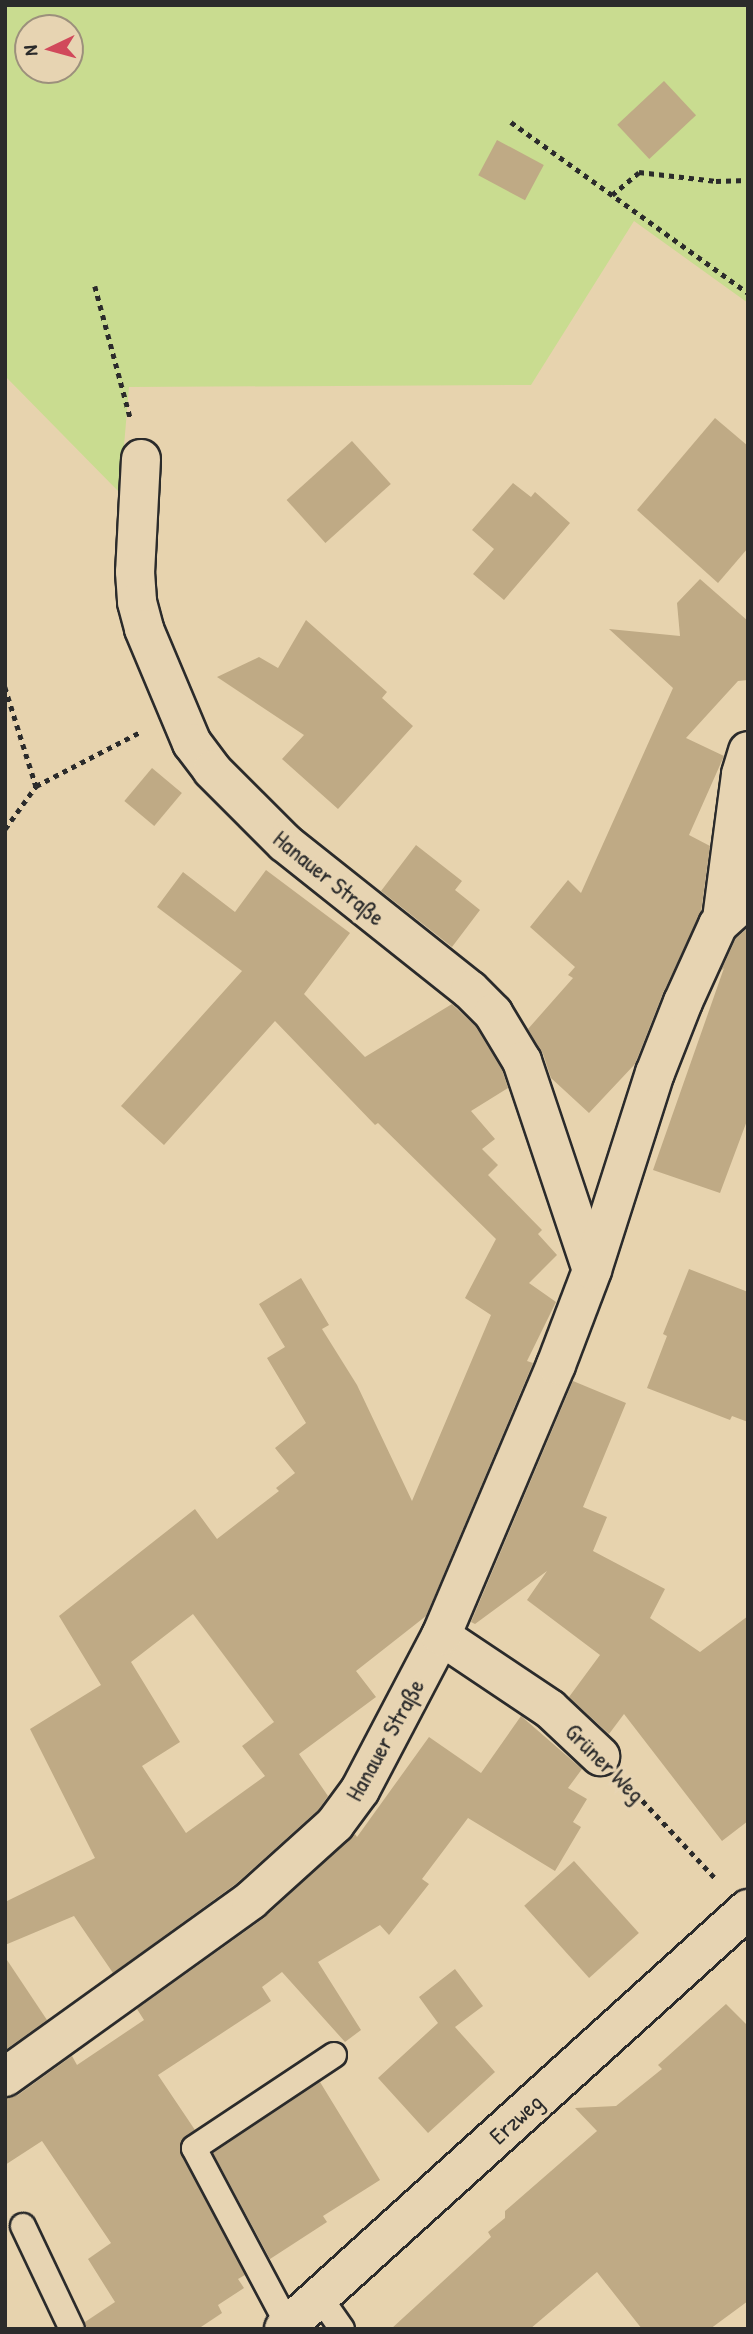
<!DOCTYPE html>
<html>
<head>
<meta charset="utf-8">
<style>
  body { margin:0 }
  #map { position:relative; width:753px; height:2334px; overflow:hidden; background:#e7d3ae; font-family:"Patrick Hand",sans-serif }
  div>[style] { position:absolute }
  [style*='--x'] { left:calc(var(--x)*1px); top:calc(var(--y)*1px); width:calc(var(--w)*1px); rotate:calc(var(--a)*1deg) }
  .green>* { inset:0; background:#c9dc90 }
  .building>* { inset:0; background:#bfaa85; transform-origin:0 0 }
  .path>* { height:4.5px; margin-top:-2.25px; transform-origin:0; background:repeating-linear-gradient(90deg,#2b2b2b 0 5px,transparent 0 10px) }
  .roads { filter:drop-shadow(2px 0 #2b2b2b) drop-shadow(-2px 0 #2b2b2b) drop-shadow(0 2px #2b2b2b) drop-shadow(0 -2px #2b2b2b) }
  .lane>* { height:24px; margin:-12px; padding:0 12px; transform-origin:12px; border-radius:12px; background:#e7d4b2 }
  .street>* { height:38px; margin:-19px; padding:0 19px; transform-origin:19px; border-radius:19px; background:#e7d4b2 }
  span { translate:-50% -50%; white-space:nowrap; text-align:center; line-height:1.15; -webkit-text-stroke:7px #e7d4b2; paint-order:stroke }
  .street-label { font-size:24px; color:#2b2b2b }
  .frame { position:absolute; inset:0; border:7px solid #2b2b2b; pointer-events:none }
  .north { position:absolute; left:14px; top:14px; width:70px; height:70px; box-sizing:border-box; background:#e7d4b2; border:2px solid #9c907c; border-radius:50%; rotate:265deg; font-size:19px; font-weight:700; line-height:28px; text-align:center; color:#2b2b2b }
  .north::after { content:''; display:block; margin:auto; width:24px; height:32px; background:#d1495b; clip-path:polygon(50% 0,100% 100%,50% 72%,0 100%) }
</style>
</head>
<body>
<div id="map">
  <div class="green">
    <div style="clip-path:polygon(evenodd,5px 5px,748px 5px,748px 303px,634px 221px,531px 385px,129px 387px,120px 493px,5px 376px,5px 5px,28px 28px,70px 28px,70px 70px,28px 70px,28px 28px)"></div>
  </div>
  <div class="building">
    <div style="left:664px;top:81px;width:47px;height:64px;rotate:47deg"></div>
    <div style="left:497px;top:140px;width:53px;height:40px;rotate:28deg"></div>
    <div style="clip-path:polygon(715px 418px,748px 446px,748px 548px,718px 583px,637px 510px)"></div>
    <div style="left:352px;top:441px;width:58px;height:88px;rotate:48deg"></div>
    <div style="clip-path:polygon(513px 483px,531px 497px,535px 492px,570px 523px,504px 600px,473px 574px,494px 549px,472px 530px)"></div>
    <div style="clip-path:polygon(700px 579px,748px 621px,748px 680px,738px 681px,686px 738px,724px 756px,689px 835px,710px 846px,701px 912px,663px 993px,635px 1064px,589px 1113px,551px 1078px,543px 1054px,528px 1029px,573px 978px,568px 975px,575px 967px,530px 927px,568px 880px,581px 893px,673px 688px,609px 629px,680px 636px,677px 603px)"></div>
    <div style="clip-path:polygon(306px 620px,387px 692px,382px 698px,413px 726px,338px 809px,282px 759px,304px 735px,217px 677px,259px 657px,278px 668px)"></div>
    <div style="left:152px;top:768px;width:39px;height:43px;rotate:40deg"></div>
    <div style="clip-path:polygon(416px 845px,462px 881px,455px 890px,480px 910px,452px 947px,381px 891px)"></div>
    <div style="clip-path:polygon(evenodd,266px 870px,350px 933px,304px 994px,365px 1057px,452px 1004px,476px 1027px,502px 1070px,508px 1088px,471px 1111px,495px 1139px,482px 1149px,498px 1165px,488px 1175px,542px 1230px,538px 1234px,557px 1255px,529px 1283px,556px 1302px,527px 1361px,533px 1363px,426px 1616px,356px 1671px,376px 1697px,299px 1754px,328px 1796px,319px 1809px,237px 1883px,113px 1973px,74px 1916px,5px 1945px,5px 1902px,95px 1858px,30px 1729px,101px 1685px,59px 1616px,195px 1509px,217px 1539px,279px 1491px,276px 1488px,295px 1473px,275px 1448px,306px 1423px,267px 1358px,285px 1347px,259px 1304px,301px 1278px,329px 1325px,322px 1329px,357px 1385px,412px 1501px,491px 1315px,465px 1298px,496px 1239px,378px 1123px,375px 1125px,275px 1021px,164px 1145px,121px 1106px,242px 971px,157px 907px,183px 872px,235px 912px,266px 870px,193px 1614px,274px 1722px,242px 1746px,265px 1776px,186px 1833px,142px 1766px,180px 1742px,131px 1662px,193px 1614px)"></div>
    <div style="clip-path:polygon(748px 928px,748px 1118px,720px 1193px,653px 1170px,724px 968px,721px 971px,736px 938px)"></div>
    <div style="clip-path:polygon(689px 1269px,748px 1292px,748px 1422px,732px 1416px,730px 1420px,647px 1388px,667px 1336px,663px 1334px)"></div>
    <div style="clip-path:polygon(573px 1381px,626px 1403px,583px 1507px,607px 1517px,593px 1551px,665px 1589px,650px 1618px,700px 1652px,748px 1616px,748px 1821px,722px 1841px,624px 1714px,609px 1734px,569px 1697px,600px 1655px,527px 1600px,547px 1571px,475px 1624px,471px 1622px)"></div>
    <div style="clip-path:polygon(521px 1716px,582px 1769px,568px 1788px,587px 1799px,573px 1822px,581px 1827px,555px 1871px,468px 1818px,422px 1879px,429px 1884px,389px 1935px,380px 1925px,318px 1962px,361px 2030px,345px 2042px,282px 1972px,262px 1987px,271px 2001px,158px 2075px,195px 2130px,181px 2140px,181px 2154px,245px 2275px,238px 2279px,244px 2288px,218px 2305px,222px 2313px,198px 2329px,87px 2329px,85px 2322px,115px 2302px,88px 2259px,111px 2243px,42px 2141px,5px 2165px,5px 2099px,18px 2095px,72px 2056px,77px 2065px,144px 2020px,137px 2009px,264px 1918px,355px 1834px,357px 1837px,429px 1737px,481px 1773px)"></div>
    <div style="left:574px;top:1861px;width:97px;height:67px;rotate:48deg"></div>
    <div style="clip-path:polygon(5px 1957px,47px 2020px,5px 2050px)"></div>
    <div style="clip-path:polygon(455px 1969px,483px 2006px,455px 2027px,495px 2072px,428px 2133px,378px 2078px,438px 2023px,419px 1997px)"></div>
    <div style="clip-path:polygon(726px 2004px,748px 2026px,748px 2301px,710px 2329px,642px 2329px,597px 2272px,530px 2329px,391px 2329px,491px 2237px,488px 2232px,505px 2218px,505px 2211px,597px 2131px,575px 2108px,616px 2106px,662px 2069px,658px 2065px)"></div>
    <div style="clip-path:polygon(320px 2082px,380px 2180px,323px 2216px,327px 2222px,270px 2259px,213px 2153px)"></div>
  </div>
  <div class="path">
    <div style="--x:511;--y:122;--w:292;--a:35.8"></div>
    <div style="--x:612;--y:195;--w:35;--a:-40"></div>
    <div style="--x:639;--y:172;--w:78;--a:6.7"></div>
    <div style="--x:716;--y:181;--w:32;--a:-2"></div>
    <div style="--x:95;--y:286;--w:136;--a:75"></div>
    <div style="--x:5;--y:687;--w:104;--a:72.6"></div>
    <div style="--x:5;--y:829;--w:53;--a:-54.2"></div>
    <div style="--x:36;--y:786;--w:117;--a:-27.4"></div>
    <div style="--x:629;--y:1786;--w:127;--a:46.9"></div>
  </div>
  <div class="roads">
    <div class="lane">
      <div style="--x:23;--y:2226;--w:114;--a:64.6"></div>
      <div style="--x:319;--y:2296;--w:40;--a:55.1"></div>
      <div style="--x:288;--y:2325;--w:200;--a:-118"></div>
      <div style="--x:194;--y:2148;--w:168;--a:-33.6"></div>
    </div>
    <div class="street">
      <div style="--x:141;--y:459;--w:113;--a:93"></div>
      <div style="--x:135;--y:572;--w:30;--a:86"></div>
      <div style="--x:137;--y:602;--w:28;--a:75"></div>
      <div style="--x:144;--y:629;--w:124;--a:67.2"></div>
      <div style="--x:192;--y:743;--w:34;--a:53"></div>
      <div style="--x:212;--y:770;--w:103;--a:45"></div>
      <div style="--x:285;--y:843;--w:236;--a:38.5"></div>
      <div style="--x:470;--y:990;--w:33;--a:45"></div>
      <div style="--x:493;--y:1013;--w:56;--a:58.9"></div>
      <div style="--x:522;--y:1061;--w:220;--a:71.5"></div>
      <div style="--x:722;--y:919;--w:146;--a:-82.5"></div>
      <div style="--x:741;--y:774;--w:24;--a:-73"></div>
      <div style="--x:441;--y:1636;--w:131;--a:33.8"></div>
      <div style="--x:550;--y:1709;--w:69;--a:43.2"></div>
      <div style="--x:5;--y:2077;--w:303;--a:-35.7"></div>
      <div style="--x:251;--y:1900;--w:113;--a:-42.1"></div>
      <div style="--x:335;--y:1824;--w:42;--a:-53.7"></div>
      <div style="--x:360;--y:1790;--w:174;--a:-62.3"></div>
      <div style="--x:441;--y:1636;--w:294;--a:-67"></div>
      <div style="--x:556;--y:1365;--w:102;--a:-69.2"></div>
      <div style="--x:592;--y:1270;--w:207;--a:-72.3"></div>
      <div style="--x:655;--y:1073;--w:76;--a:-68.5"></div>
      <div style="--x:683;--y:1002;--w:85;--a:-65.6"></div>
      <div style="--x:718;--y:925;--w:40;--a:-42"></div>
      <div style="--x:284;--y:2329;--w:626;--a:-42.15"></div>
    </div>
  </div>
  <div class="street-label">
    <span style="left:329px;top:878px;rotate:39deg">Hanauer Straße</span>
    <span style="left:385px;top:1740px;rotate:-61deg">Hanauer Straße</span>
    <span style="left:605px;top:1763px;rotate:45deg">Grüner Weg</span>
    <span style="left:516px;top:2119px;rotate:-42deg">Erzweg</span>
  </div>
  <div class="frame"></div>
  <div class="north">N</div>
</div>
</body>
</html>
